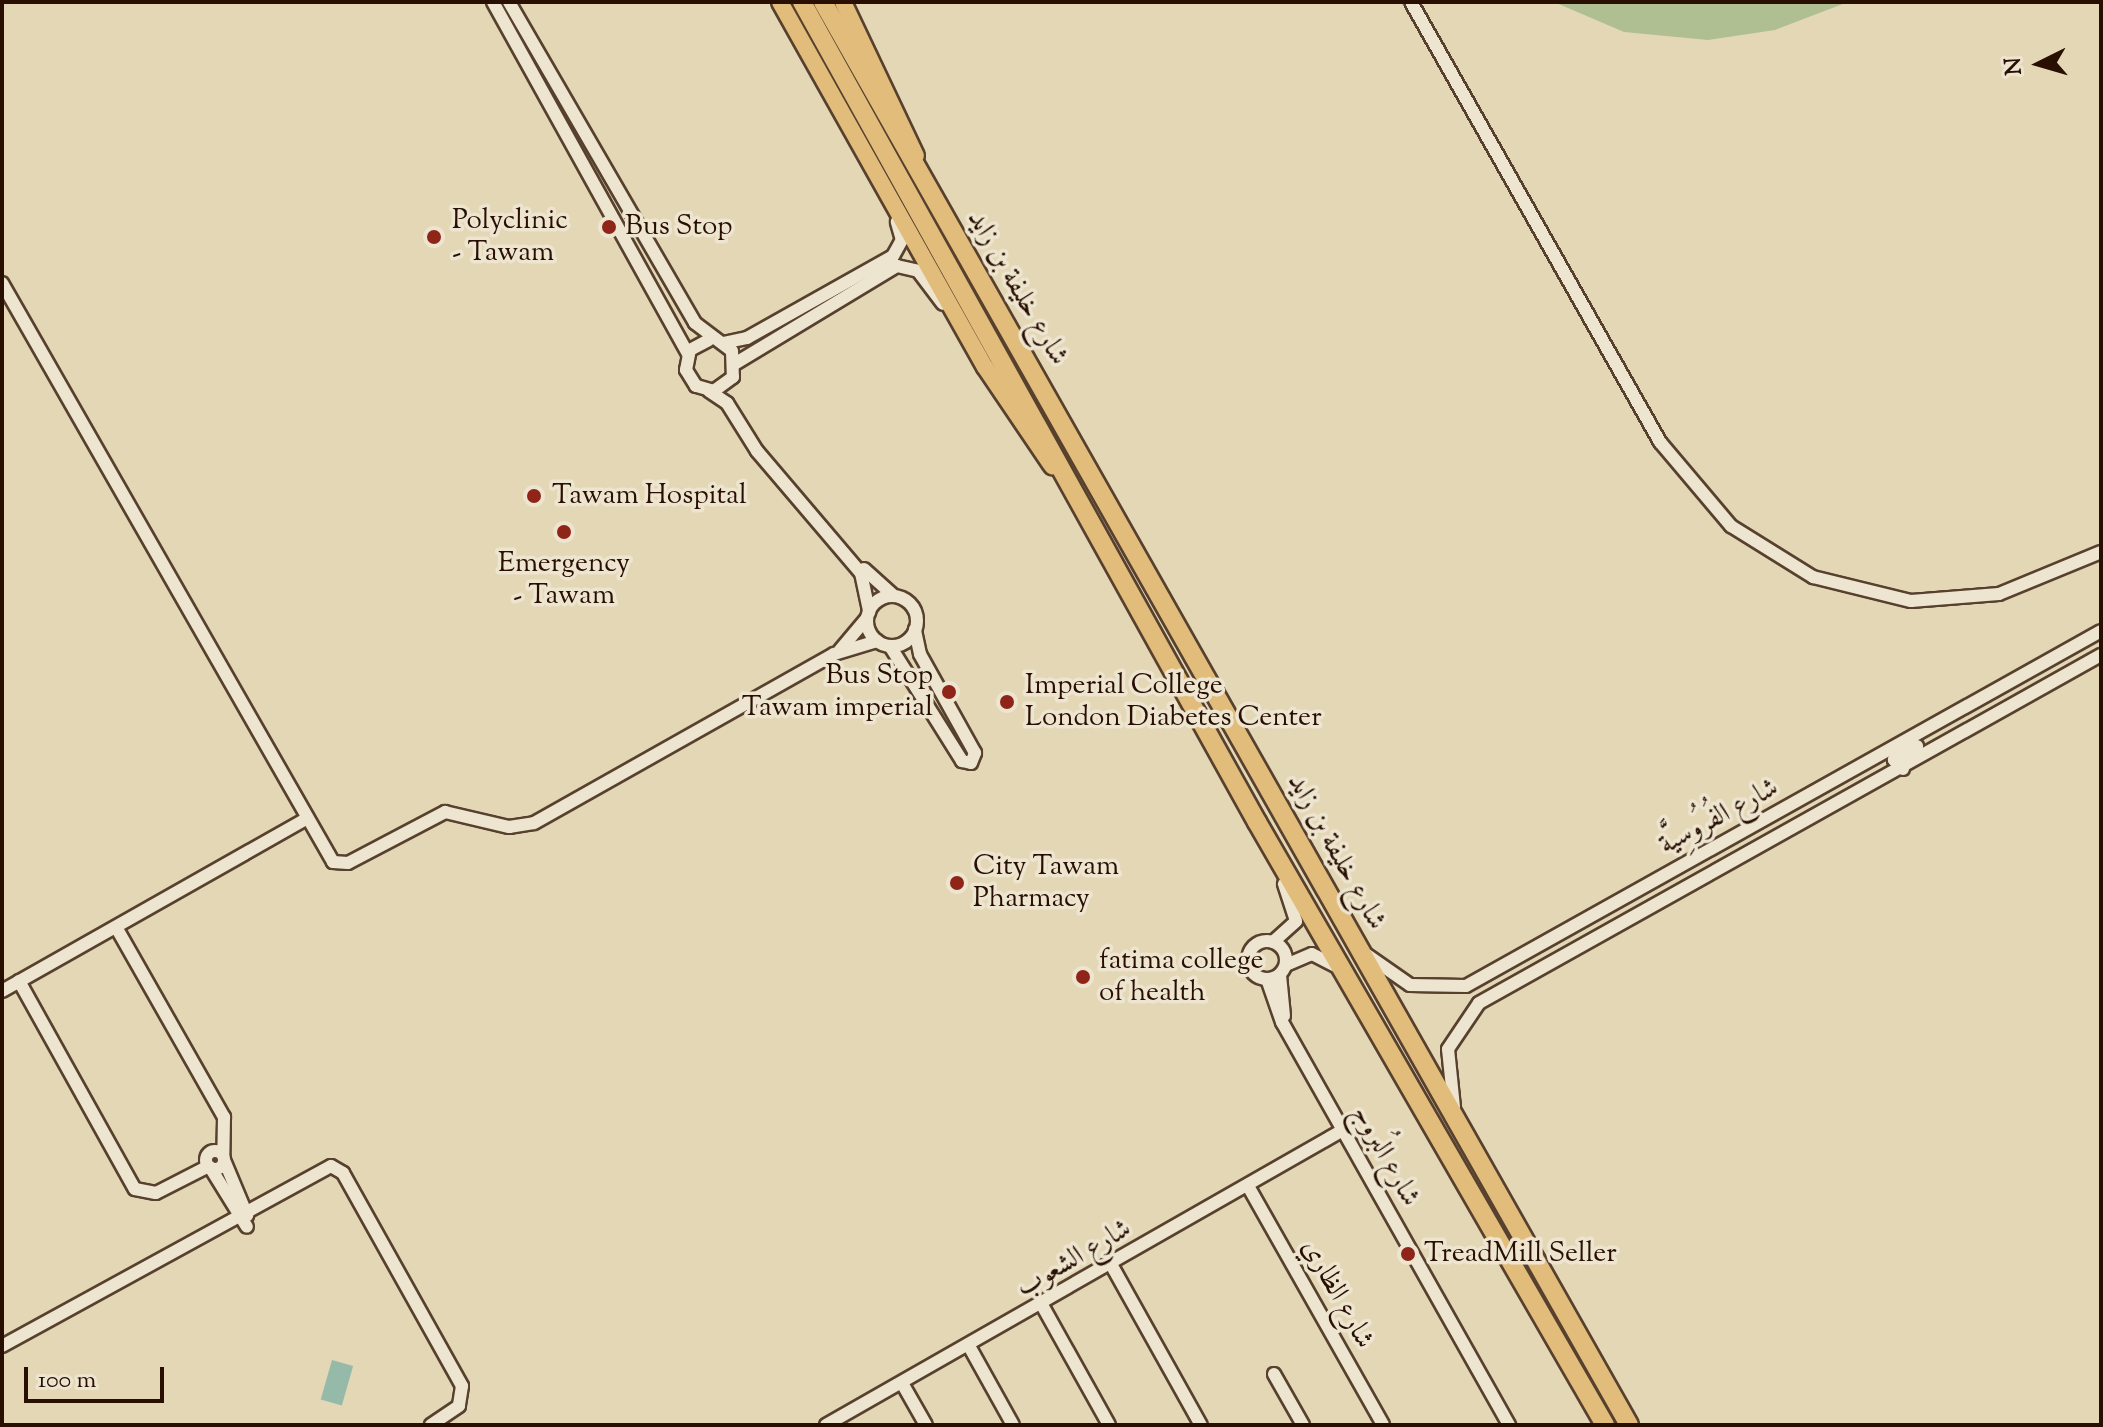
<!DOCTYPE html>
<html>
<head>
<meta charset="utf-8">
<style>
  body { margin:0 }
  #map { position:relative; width:2103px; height:1427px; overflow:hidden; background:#e4d7b6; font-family:"Sorts Mill Goudy",Amiri,serif }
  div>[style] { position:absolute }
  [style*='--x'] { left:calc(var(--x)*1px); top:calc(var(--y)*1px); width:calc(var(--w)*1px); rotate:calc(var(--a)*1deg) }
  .green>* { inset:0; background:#b0bf91 }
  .water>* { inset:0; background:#96baa9; transform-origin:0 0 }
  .roads { filter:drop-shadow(2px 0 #57412e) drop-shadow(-2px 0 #57412e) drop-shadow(0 2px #57412e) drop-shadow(0 -2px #57412e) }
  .minor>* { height:12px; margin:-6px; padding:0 6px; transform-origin:6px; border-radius:6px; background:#ede5d0 }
  .minor>.ring { margin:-6px; padding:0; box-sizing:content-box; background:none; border:12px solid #ede5d0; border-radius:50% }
  .major>* { height:16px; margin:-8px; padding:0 8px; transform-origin:8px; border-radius:8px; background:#e2bc7b }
  .highway>* { height:18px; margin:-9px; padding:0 9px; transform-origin:9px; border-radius:9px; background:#e2bc7b }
  .dots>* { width:22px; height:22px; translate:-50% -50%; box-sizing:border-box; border:4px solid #ede5d0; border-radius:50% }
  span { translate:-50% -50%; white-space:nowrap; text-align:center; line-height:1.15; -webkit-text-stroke:7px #ede5d0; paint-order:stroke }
  .poi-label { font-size:28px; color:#280f01 }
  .left { translate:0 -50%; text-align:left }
  .right { translate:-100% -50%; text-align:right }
  .street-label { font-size:28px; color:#280f01 }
  .frame { position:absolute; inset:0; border:4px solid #280f01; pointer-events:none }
  .north { position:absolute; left:1999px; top:24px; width:80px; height:80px; -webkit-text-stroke:6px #ede5d0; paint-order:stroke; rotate:265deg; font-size:22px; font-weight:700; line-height:32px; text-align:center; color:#280f01 }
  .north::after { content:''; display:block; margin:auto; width:28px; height:36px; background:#280f01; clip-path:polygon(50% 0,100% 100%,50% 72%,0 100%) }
  .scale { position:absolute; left:24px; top:1367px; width:140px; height:36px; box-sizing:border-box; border:4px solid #280f01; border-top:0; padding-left:10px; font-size:24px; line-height:28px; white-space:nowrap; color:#280f01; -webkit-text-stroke:6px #ede5d0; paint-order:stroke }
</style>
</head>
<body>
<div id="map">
  <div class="green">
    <div style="clip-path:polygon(1554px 2px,1848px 2px,1775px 30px,1708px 40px,1624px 32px)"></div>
  </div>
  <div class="water">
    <div style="left:332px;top:1360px;width:22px;height:41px;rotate:16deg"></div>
  </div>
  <div class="roads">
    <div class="minor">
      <div style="--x:493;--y:2;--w:402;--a:61"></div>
      <div style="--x:509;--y:2;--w:371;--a:59.9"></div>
      <div style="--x:695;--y:323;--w:46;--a:37.1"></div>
      <div style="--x:732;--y:351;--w:26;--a:88"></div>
      <div style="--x:733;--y:377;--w:24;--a:144"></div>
      <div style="--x:714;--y:391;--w:19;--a:-164"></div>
      <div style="--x:696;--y:386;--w:19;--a:-122"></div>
      <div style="--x:686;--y:370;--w:20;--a:-79"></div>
      <div style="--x:690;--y:350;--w:21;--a:-28"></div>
      <div style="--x:1411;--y:2;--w:506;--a:60.49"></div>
      <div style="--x:1660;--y:442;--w:110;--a:49.8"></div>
      <div style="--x:1731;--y:526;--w:97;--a:31.9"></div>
      <div style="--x:1813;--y:577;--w:101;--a:13.8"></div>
      <div style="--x:1911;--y:601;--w:88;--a:-4.5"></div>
      <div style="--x:1999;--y:594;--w:110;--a:-22.4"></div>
      <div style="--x:2;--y:283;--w:667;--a:60.24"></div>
      <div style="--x:333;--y:862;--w:15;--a:4"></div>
      <div style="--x:348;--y:863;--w:110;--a:-27.7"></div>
      <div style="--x:445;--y:812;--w:66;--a:13.2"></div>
      <div style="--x:509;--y:827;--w:25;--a:-9"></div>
      <div style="--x:534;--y:823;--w:344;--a:-29.4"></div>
      <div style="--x:834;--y:654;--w:45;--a:-16.8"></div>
      <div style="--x:723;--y:343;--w:25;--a:-12"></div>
      <div style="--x:747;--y:338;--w:167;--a:-29.3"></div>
      <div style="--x:893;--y:256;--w:18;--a:-61"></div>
      <div style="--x:902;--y:240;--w:19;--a:-106"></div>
      <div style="--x:736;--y:363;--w:188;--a:-31.1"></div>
      <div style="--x:897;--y:266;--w:22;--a:13"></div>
      <div style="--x:918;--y:271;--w:41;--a:52.9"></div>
      <div style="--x:709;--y:391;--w:22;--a:34"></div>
      <div style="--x:727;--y:403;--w:57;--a:58"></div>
      <div style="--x:757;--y:451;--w:160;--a:49.6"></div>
      <div style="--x:861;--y:573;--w:40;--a:78"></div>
      <div style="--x:864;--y:569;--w:40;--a:42"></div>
      <div class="ring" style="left:867px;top:596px;width:38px;height:38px"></div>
      <div style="--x:890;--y:646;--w:136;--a:57.9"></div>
      <div style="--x:962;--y:761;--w:9;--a:13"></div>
      <div style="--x:971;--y:763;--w:11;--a:-68"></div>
      <div style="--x:975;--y:753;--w:113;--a:-119.1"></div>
      <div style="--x:920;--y:654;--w:25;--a:-102"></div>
      <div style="--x:840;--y:650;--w:42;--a:-49.8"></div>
      <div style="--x:1903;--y:769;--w:13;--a:-135"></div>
      <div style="--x:1894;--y:760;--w:27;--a:-31"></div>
      <div style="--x:116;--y:927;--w:219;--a:60.4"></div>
      <div style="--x:224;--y:1117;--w:39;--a:91"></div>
      <div class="ring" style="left:1248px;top:941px;width:26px;height:26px"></div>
      <div style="--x:1273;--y:942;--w:31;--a:-42"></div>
      <div style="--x:1296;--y:921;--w:39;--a:-108"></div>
      <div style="--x:1367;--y:955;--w:52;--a:34.9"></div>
      <div style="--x:1410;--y:985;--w:56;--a:1"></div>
      <div style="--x:1466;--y:986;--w:727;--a:-29.21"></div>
      <div style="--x:1286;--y:965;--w:28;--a:-23"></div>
      <div style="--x:1312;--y:954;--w:30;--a:27"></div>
      <div style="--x:1280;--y:975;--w:41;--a:84.4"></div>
      <div style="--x:1267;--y:979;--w:46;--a:70.8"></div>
      <div style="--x:1282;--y:1022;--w:463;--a:60.6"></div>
      <div style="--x:19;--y:981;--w:238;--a:60.9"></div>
      <div style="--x:135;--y:1189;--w:21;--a:11"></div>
      <div style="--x:156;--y:1193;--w:59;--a:-27"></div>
      <div style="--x:2;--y:991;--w:349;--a:-29.5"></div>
      <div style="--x:1454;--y:1107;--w:58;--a:-95.9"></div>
      <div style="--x:1448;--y:1049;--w:55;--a:-56"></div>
      <div style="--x:1479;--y:1003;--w:713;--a:-29.23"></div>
      <div class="ring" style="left:206px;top:1151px;width:6px;height:6px"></div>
      <div style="--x:224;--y:1160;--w:60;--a:67.3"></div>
      <div style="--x:210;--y:1167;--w:70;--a:58.3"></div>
      <div style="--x:1248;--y:1186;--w:274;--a:60.5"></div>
      <div style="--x:1112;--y:1266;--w:182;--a:60.8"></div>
      <div style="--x:1042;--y:1305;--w:137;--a:60.8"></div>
      <div style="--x:2;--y:1346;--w:375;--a:-28.7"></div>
      <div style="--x:331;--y:1166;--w:14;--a:30"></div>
      <div style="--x:343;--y:1173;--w:244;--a:60.8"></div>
      <div style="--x:462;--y:1386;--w:20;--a:99"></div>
      <div style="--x:459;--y:1406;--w:34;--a:146"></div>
      <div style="--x:969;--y:1346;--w:90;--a:60.9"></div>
      <div style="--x:1274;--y:1374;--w:59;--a:60.4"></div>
      <div style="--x:902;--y:1383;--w:48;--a:60.3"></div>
      <div style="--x:826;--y:1425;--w:595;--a:-29.71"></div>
    </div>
    <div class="major">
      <div style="--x:780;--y:2;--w:419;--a:60.7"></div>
      <div style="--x:985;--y:367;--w:120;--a:55.9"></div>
      <div style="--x:843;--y:2;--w:170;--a:64.6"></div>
    </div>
    <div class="highway">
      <div style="--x:802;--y:2;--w:938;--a:60.98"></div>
      <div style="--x:1257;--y:822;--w:696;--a:60.01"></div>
      <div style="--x:823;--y:2;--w:1635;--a:60.47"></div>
    </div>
  </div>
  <div class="dots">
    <div style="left:609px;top:227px;background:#8f2418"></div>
    <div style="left:434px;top:237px;background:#8f2418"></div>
    <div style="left:534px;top:496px;background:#8f2418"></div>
    <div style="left:564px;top:532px;background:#8f2418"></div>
    <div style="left:949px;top:692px;background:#8f2418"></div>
    <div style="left:1007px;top:702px;background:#8f2418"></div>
    <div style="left:957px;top:883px;background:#8f2418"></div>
    <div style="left:1083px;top:977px;background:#8f2418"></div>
    <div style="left:1408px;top:1254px;background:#8f2418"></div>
  </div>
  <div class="poi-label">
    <span class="left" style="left:452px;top:237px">Polyclinic<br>- Tawam</span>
    <span class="left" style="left:625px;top:227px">Bus Stop</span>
    <span class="left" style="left:552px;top:496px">Tawam Hospital</span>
    <span style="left:564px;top:580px">Emergency<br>- Tawam</span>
    <span class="right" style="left:933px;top:692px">Bus Stop<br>Tawam imperial</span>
    <span class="left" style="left:1025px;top:702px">Imperial College<br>London Diabetes Center</span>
    <span class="left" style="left:973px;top:883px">City Tawam<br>Pharmacy</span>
    <span class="left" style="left:1099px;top:977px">fatima college<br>of health</span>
    <span class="left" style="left:1424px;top:1254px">TreadMill Seller</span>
  </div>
  <div class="street-label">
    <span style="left:1017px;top:288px;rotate:60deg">شارع خليفة بن زايد</span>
    <span style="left:1719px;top:817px;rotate:-28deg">شارع الفُرُوسِيَّة</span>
    <span style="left:1336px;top:852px;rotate:61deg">شارع خليفة بن زايد</span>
    <span style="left:1385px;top:1156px;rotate:61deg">شارع البُروج</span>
    <span style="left:1074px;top:1259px;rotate:-30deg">شارع الشعوب</span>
    <span style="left:1337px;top:1294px;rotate:61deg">شارع الظاري</span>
  </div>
  <div class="frame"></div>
  <div class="north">N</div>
  <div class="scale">100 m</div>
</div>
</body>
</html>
